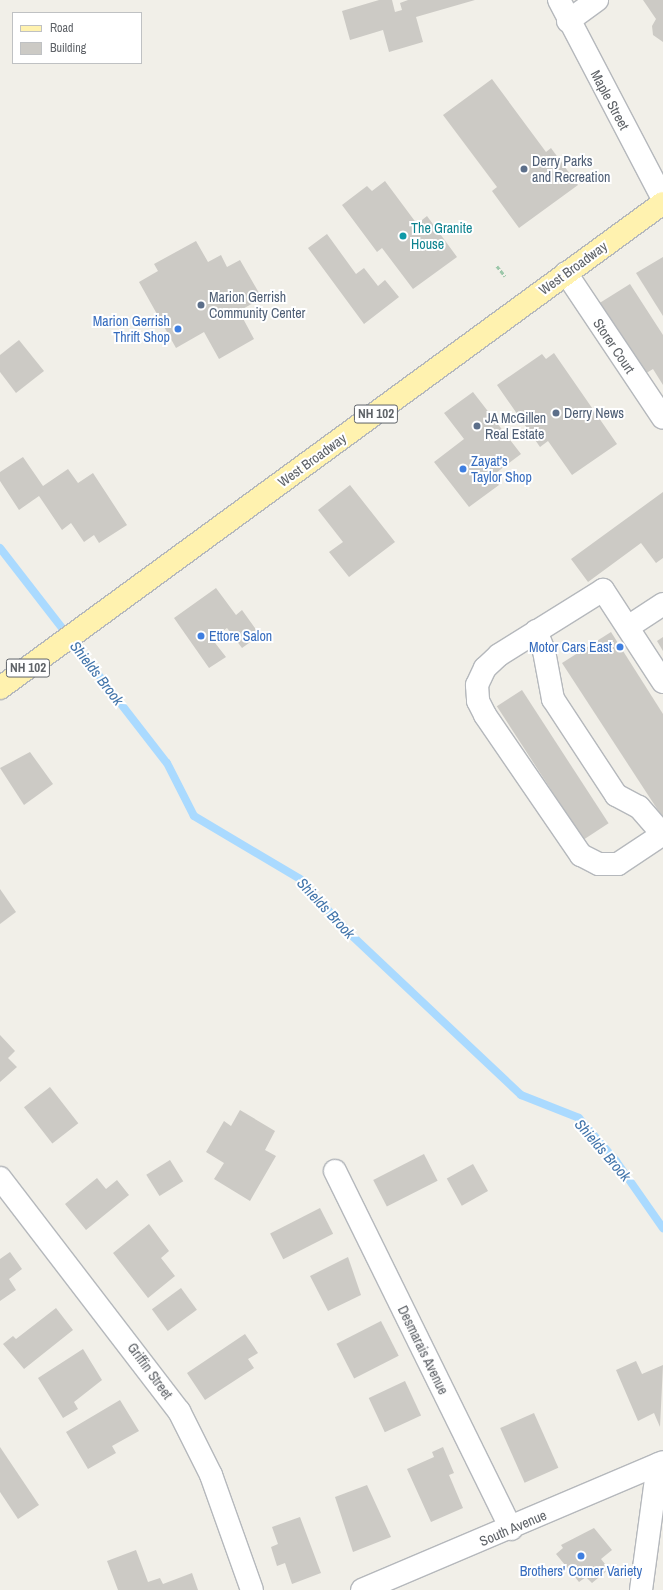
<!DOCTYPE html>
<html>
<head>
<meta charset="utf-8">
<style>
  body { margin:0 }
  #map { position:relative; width:663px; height:1590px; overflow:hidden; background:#f1efe8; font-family:"Archivo Narrow",sans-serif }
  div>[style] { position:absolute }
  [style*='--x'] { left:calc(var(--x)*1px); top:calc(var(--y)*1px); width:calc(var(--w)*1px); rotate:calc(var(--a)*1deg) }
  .stream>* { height:8px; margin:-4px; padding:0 4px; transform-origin:4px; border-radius:4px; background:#aadaff }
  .building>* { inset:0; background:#cccac5; transform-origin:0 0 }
  .path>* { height:2.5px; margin-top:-1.25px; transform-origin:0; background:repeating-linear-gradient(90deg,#9cc7a9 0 4px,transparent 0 6px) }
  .roads { filter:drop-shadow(1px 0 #b5b8bc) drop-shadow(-1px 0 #b5b8bc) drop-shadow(0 1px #b5b8bc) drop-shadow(0 -1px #b5b8bc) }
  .minor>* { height:22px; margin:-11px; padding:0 11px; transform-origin:11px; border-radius:11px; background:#fff }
  .major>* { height:22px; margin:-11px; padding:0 11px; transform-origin:11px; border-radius:11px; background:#fff2af }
  .dots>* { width:11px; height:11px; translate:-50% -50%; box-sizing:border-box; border:2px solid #fff; border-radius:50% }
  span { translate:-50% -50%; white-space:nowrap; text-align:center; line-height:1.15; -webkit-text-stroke:4px #fff; paint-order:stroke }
  .shield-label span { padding:1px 3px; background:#fff; border:1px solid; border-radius:3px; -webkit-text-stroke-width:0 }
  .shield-label { font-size:13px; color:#5f6368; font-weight:700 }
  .street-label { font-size:14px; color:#5f6368 }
  .service-label { font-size:14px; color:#4e5e75 }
  .left { translate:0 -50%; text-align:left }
  .culture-label { font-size:14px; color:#0d838f }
  .shop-label { font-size:14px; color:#366cbe }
  .right { translate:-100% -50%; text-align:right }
  .water-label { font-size:15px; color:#4174aa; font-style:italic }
  .legend { position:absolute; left:12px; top:12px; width:130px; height:52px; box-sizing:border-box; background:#fff; border:1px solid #bfc1c3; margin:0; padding:5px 7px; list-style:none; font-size:12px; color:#5f6368 }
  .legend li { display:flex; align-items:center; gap:8px; height:20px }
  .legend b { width:20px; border:1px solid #bfc1c3 }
</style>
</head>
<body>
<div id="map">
  <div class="stream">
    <div style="--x:0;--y:548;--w:272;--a:52.2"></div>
    <div style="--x:167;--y:763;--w:59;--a:63"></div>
    <div style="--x:194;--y:816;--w:123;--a:30.7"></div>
    <div style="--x:300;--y:879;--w:70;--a:47.9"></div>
    <div style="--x:347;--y:931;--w:239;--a:43.3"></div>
    <div style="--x:521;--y:1095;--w:62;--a:21.6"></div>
    <div style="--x:579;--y:1118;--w:57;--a:49.3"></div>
    <div style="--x:616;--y:1161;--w:82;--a:55"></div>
  </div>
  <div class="building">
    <div style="clip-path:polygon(379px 0,392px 0,395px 12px,402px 10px,400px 3px,408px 0,475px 0,416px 17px,423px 42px,389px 52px,383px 30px,350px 40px,342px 11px)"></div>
    <div style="clip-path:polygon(643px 0,663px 0,663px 42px,653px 35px,652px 26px,656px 19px)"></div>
    <div style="clip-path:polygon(492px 79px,546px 152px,551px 148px,578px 185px,519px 228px,492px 191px,497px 187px,443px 115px)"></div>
    <div style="clip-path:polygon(385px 181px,417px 224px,427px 216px,457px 257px,413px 289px,382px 248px,377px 252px,342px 205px,367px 186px,372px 191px)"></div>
    <div style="clip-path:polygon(327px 234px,356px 274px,364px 268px,378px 286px,385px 280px,399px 297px,364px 324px,308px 248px)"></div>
    <div style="clip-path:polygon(196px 241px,208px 262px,221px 255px,227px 267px,240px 260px,262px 298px,239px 311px,254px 339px,219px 359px,204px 332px,176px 348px,139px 282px,158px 271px,154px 264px)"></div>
    <div style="clip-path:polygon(663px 257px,663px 316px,636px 273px)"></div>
    <div style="clip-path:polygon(630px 284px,663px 335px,663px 385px,653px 369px,643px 375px,598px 304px)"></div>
    <div style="clip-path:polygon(19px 340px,44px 371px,16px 393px,0 372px,0 355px)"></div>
    <div style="clip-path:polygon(554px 353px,617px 444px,572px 475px,548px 441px,540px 447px,497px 385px,542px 354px,546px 359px)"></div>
    <div style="clip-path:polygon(473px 392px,521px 454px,492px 476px,499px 485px,469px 507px,434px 462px,464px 439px,444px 413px)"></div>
    <div style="clip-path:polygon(23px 457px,43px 486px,68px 469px,78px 483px,93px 473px,127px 525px,99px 543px,94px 535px,84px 542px,71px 523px,62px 530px,39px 496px,19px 510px,0 481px,0 472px)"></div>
    <div style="clip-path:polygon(350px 485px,395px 542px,349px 577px,329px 552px,343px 542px,318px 510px)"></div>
    <div style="clip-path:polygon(663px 492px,663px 558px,656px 563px,641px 543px,588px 582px,571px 559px)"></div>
    <div style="clip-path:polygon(216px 588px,236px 615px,242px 610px,260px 635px,242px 648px,227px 628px,212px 639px,226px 657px,209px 668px,174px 618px)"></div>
    <div style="clip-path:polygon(611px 632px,663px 714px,663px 818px,562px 663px)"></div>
    <div style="clip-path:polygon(663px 637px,663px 651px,657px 641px)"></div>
    <div style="left:522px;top:690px;width:159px;height:30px;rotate:57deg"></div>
    <div style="clip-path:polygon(30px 752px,53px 784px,24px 805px,0 768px)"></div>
    <div style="clip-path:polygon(0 889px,16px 912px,0 924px)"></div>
    <div style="clip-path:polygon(0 1035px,15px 1051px,8px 1058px,17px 1067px,0 1082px)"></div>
    <div style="left:50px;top:1087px;width:46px;height:33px;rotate:52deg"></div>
    <div style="clip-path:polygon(240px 1110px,275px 1131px,265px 1150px,276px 1156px,250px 1201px,214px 1179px,224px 1163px,206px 1152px,224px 1121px,231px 1126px)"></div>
    <div style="left:424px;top:1154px;width:30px;height:57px;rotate:63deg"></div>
    <div style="left:170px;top:1160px;width:25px;height:28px;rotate:58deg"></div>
    <div style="left:473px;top:1164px;width:31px;height:30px;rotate:61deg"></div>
    <div style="clip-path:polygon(97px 1178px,106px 1189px,117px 1180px,129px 1195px,86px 1230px,65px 1204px)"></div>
    <div style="left:320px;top:1208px;width:29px;height:56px;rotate:63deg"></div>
    <div style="clip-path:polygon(149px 1224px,169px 1251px,161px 1258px,175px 1276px,148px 1298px,113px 1253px)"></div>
    <div style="clip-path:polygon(10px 1252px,22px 1269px,9px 1279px,16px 1290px,0 1301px,0 1259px)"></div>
    <div style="clip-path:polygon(348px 1257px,361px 1295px,328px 1311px,310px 1276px)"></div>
    <div style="left:181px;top:1288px;width:27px;height:36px;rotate:54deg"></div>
    <div style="clip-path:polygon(56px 1308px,73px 1330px,24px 1369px,3px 1344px,13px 1336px,16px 1339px)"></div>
    <div style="left:381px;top:1321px;width:39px;height:50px;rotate:63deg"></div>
    <div style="clip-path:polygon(245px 1334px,258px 1353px,248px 1359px,254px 1368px,205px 1400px,187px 1373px)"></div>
    <div style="clip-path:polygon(83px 1349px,102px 1380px,74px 1402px,78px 1409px,63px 1418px,38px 1378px)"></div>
    <div style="clip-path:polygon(636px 1361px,642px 1374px,663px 1365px,660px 1427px,654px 1413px,638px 1421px,616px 1370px)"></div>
    <div style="left:405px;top:1381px;width:38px;height:40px;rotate:65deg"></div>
    <div style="clip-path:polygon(120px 1400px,139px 1431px,112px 1446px,116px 1453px,88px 1469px,66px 1432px)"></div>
    <div style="left:534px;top:1413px;width:60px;height:37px;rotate:66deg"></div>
    <div style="clip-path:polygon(0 1447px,39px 1505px,18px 1519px,0 1492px)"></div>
    <div style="clip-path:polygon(443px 1447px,454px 1473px,449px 1475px,463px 1508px,431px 1522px,407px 1469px,434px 1457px,432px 1452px)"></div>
    <div style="clip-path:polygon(367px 1485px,391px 1537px,353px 1552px,335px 1497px)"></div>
    <div style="clip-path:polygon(300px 1517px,321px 1573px,292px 1584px,285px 1563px,277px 1566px,271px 1547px,278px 1544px,272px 1527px)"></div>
    <div style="clip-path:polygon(594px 1528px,612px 1550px,601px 1559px,609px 1569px,592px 1583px,586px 1577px,579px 1582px,556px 1554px,563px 1548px,561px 1545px)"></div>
    <div style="clip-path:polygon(136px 1550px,148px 1582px,160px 1578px,163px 1584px,192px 1573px,198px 1590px,118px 1590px,107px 1561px)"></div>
  </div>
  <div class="path">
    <div style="--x:497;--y:266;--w:13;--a:51"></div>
  </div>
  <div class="roads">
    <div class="minor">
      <div style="--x:559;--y:0;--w:225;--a:62.4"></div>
      <div style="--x:568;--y:21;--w:36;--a:-36"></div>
      <div style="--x:566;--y:273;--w:174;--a:56.2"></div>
      <div style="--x:628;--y:627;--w:42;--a:-33.3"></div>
      <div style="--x:536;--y:631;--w:22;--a:68"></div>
      <div style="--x:544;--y:651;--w:49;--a:79.4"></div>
      <div style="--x:553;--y:699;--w:115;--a:56.7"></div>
      <div style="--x:616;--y:795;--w:26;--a:28"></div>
      <div style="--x:639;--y:807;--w:37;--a:49"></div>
      <div style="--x:663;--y:682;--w:110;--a:-123.1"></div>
      <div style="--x:603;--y:590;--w:123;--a:148"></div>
      <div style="--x:499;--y:655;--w:19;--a:137"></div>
      <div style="--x:485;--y:668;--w:19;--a:115"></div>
      <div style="--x:477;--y:685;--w:16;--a:86"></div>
      <div style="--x:478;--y:701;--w:16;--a:63"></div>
      <div style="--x:485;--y:715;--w:170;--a:55.6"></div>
      <div style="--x:581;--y:855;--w:20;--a:27"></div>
      <div style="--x:599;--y:864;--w:19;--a:0"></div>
      <div style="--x:618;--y:864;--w:54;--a:-33.7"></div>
      <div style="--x:335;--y:1171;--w:399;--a:63.8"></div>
      <div style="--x:0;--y:1178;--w:294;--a:52.5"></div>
      <div style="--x:179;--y:1411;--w:72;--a:63.4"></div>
      <div style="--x:211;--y:1475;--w:122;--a:70.4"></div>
      <div style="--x:362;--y:1590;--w:327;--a:-23"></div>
      <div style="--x:641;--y:1590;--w:127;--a:-82.3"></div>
    </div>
    <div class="major">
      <div style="--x:0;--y:688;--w:821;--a:-36.19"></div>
    </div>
  </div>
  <div class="dots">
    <div style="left:524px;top:169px;background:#5c6f8a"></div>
    <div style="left:403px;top:236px;background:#0f9aa8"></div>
    <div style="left:201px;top:305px;background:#5c6f8a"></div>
    <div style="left:178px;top:329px;background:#3f7fe0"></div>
    <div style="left:556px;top:413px;background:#5c6f8a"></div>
    <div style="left:477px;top:426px;background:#5c6f8a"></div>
    <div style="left:463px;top:469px;background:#3f7fe0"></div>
    <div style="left:201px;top:636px;background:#3f7fe0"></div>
    <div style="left:620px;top:647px;background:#3f7fe0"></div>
    <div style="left:581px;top:1556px;background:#3f7fe0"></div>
  </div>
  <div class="shield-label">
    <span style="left:376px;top:414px">NH 102</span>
    <span style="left:28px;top:668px">NH 102</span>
  </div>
  <div class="street-label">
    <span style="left:610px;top:100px;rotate:62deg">Maple Street</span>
    <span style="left:573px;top:268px;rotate:-36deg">West Broadway</span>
    <span style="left:614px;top:346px;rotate:56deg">Storer Court</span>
    <span style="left:312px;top:460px;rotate:-36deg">West Broadway</span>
    <span style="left:423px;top:1350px;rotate:64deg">Desmarais Avenue</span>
    <span style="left:150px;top:1371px;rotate:54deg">Griffin Street</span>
    <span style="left:513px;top:1528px;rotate:-23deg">South Avenue</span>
  </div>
  <div class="service-label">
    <span class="left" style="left:532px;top:169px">Derry Parks<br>and Recreation</span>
    <span class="left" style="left:209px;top:305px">Marion Gerrish<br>Community Center</span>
    <span class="left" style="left:564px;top:413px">Derry News</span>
    <span class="left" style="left:485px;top:426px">JA McGillen<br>Real Estate</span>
  </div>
  <div class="culture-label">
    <span class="left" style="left:411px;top:236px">The Granite<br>House</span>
  </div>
  <div class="shop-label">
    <span class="right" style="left:170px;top:329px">Marion Gerrish<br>Thrift Shop</span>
    <span class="left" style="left:471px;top:469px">Zayat's<br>Taylor Shop</span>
    <span class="left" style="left:209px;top:636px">Ettore Salon</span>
    <span class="right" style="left:612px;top:647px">Motor Cars East</span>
    <span style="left:581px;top:1571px">Brothers' Corner Variety</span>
  </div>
  <div class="water-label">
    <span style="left:97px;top:673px;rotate:52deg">Shields Brook</span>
    <span style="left:326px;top:908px;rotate:47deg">Shields Brook</span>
    <span style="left:603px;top:1150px;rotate:49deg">Shields Brook</span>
  </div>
  <ul class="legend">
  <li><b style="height:5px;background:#fff2af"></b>Road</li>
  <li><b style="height:11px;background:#cccac5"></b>Building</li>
  </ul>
</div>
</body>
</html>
